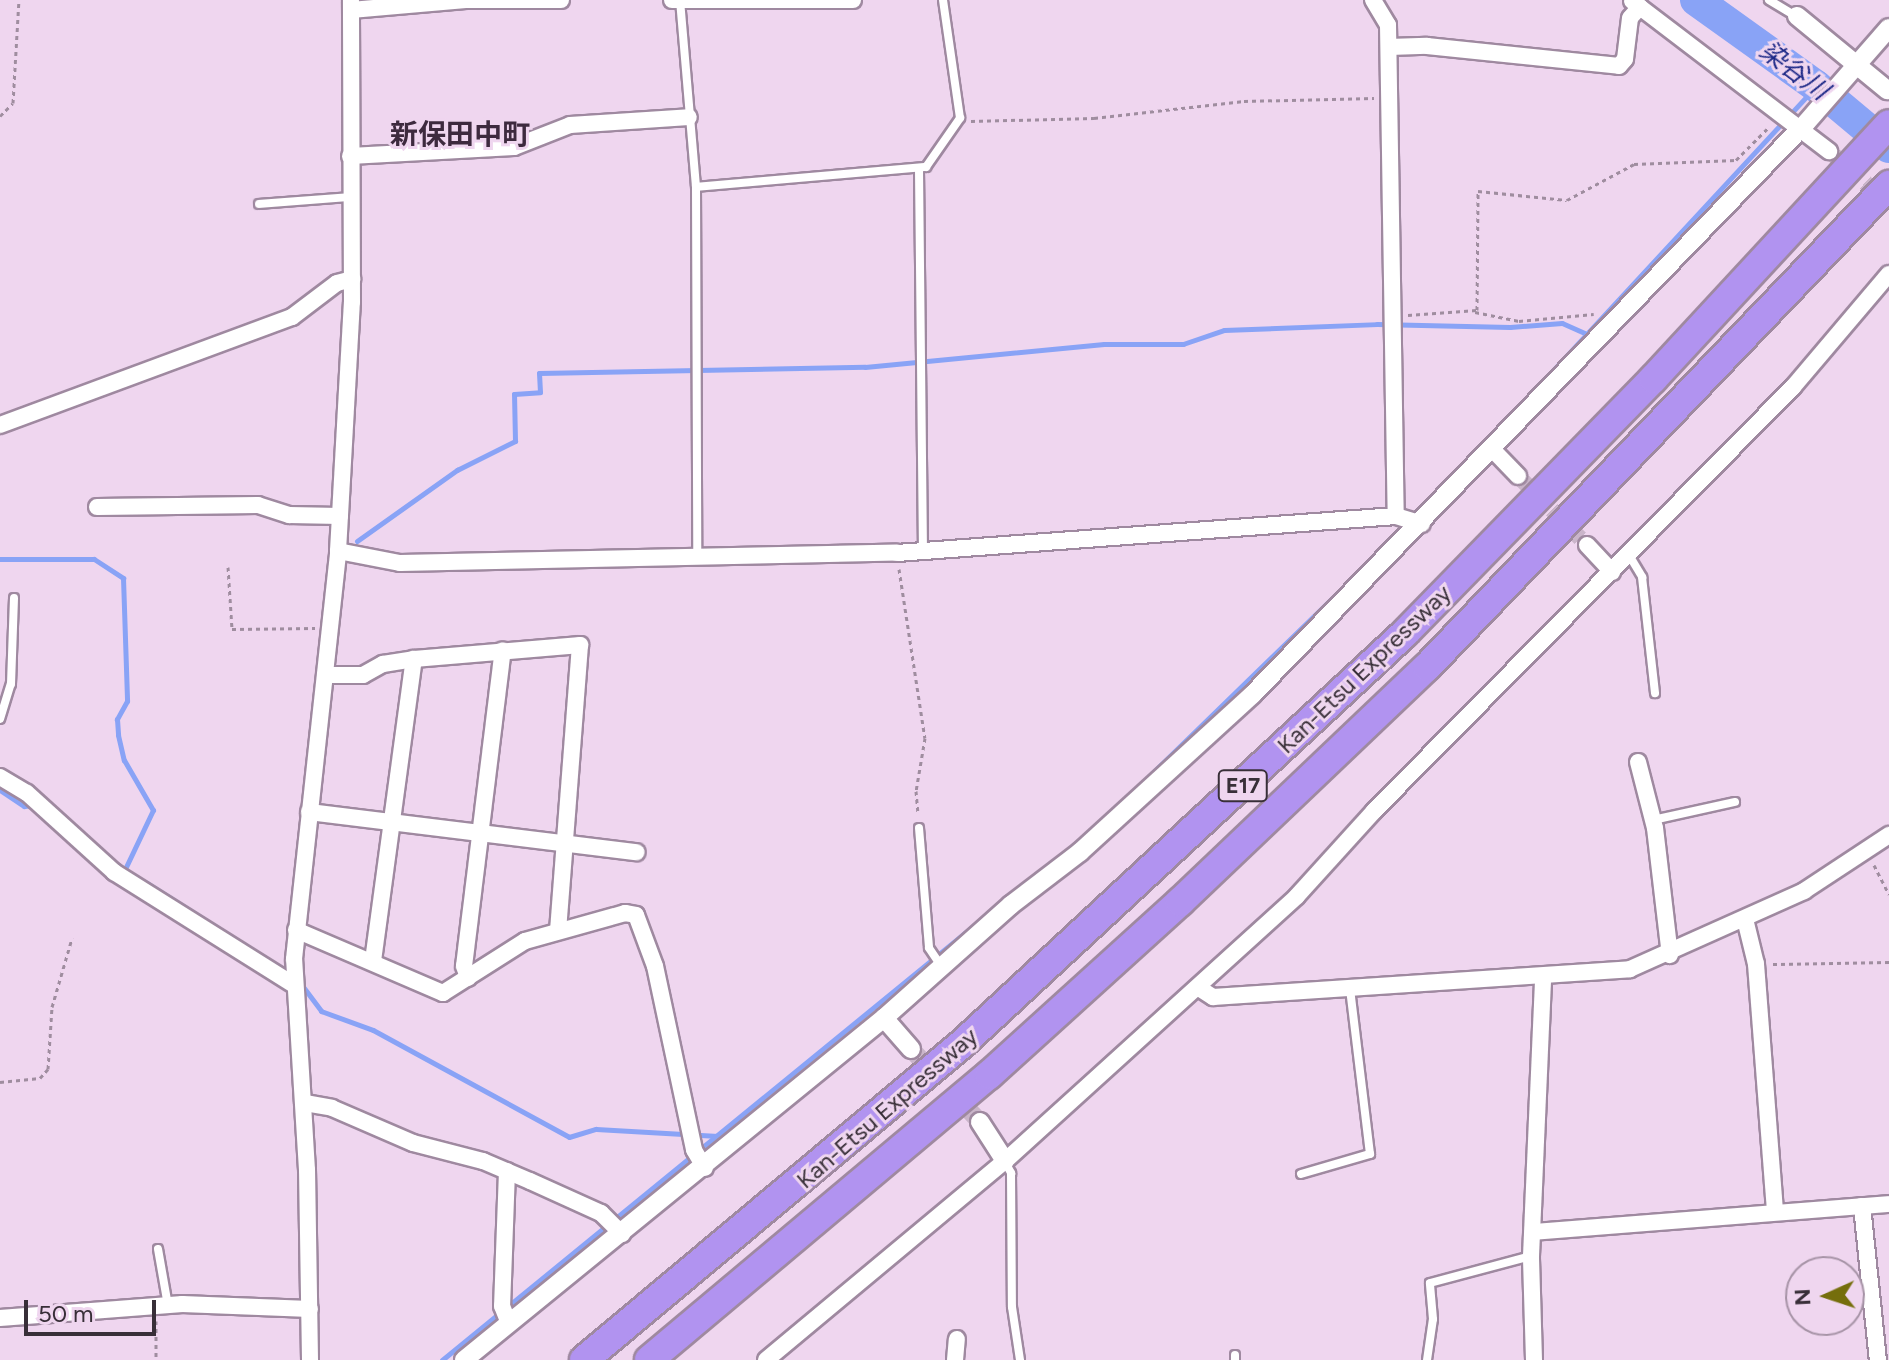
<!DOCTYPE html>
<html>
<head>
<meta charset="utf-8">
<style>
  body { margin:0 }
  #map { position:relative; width:1889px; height:1360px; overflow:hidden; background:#efd6ef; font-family:Figtree,"Noto Sans JP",sans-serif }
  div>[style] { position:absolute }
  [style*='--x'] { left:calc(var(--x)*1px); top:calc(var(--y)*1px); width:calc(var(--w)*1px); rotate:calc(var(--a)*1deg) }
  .stream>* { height:5px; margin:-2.5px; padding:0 2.5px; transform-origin:2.5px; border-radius:2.5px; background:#89a3f6 }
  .river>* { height:32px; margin:-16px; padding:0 16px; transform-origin:16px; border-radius:16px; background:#89a3f6 }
  .minor-tunnel>* { height:16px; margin-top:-8px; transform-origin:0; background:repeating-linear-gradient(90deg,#cab5ca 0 16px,transparent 0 24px) }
  .tertiary-tunnel>* { height:18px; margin-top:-9px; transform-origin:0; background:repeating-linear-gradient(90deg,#cab5ca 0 18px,transparent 0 27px) }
  .path>* { height:3px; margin-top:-1.5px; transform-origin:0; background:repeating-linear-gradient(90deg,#9f8d9f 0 4px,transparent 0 8px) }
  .roads { filter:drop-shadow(2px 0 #9f89a0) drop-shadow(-2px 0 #9f89a0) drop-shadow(0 2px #9f89a0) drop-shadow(0 -2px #9f89a0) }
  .service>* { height:8px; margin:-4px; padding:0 4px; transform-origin:4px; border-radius:4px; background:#fff }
  .minor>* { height:16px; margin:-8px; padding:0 8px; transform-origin:8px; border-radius:8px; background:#fff }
  .tertiary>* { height:18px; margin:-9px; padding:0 9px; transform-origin:9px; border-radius:9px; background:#fff }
  .motorway>* { height:28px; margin:-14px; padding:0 14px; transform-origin:14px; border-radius:14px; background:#b193f0 }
  span { translate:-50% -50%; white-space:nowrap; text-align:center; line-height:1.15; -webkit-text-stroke:6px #efd6ef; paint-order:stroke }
  .shield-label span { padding:2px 6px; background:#efd6ef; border:2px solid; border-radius:6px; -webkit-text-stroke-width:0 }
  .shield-label { font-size:22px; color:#382f38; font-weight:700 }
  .street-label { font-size:24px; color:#382f38 }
  .water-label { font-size:26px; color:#1d2987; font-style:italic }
  .quarter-label { font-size:28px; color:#3d2a3e; font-weight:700 }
  .north { position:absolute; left:1785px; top:1256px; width:80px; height:80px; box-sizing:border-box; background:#efd6ef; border:2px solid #a693a6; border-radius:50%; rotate:267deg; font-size:22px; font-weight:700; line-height:32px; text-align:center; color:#382f38 }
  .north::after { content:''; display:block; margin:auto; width:28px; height:36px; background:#756e0c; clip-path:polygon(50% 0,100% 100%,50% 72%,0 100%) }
  .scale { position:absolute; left:24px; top:1300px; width:132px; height:36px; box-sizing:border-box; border:4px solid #382f38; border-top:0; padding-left:10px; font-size:24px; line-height:28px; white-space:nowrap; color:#382f38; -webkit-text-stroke:6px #efd6ef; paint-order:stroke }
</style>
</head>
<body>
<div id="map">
  <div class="stream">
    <div style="--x:1506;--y:421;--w:456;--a:-47.2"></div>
    <div style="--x:357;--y:541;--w:123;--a:-35.4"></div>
    <div style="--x:457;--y:470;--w:65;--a:-26.6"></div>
    <div style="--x:515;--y:441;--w:47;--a:-91.2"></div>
    <div style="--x:514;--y:394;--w:26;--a:-4"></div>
    <div style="--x:540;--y:392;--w:19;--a:-93"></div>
    <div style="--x:539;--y:373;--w:326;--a:-1.1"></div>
    <div style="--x:865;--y:367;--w:240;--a:-5.5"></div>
    <div style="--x:1104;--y:344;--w:79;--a:0"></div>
    <div style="--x:1183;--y:344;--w:43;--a:-18.9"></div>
    <div style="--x:1224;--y:330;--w:153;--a:-2.2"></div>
    <div style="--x:1377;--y:324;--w:133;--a:1.3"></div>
    <div style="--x:1510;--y:327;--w:52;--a:-4.4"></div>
    <div style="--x:1562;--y:323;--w:24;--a:24"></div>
    <div style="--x:0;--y:559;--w:94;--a:0"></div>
    <div style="--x:94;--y:559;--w:35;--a:33"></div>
    <div style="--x:123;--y:578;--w:123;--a:88.1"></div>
    <div style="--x:127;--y:701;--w:21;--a:119"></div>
    <div style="--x:117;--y:719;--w:16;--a:86"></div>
    <div style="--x:118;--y:735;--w:26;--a:77"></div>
    <div style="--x:124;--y:760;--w:58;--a:59.9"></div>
    <div style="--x:153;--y:810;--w:65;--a:115.4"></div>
    <div style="--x:1143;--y:782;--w:298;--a:-44.2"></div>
    <div style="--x:0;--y:790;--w:29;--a:34"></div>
    <div style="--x:24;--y:806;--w:10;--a:-6"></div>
    <div style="--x:147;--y:883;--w:159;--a:32.4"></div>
    <div style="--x:301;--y:984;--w:34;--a:53"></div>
    <div style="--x:321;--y:1011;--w:55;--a:20.1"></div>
    <div style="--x:373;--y:1030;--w:223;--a:28.6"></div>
    <div style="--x:569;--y:1137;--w:28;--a:-17"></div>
    <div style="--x:596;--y:1129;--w:122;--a:3.3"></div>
    <div style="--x:442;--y:1360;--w:755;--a:-39.25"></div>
  </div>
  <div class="river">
    <div style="--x:1696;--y:0;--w:148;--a:35.6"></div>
    <div style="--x:1816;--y:86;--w:95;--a:39.9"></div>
  </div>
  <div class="minor-tunnel">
    <div style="--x:1829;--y:151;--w:74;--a:41.2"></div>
    <div style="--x:1518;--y:476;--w:98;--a:45"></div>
  </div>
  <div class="tertiary-tunnel">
    <div style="--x:911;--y:1049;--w:100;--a:46.6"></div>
  </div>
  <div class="path">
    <div style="--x:0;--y:116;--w:18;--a:-45"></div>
    <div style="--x:13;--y:103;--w:103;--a:-86.7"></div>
    <div style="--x:971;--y:121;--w:123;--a:-1.4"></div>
    <div style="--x:1094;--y:118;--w:151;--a:-6.5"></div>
    <div style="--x:1244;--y:101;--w:130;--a:-1.3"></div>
    <div style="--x:1475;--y:312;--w:45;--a:11.6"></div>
    <div style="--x:1519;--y:321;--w:75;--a:-5.3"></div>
    <div style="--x:1408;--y:315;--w:69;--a:-4.1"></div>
    <div style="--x:1477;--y:310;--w:119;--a:-89.5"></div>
    <div style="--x:1478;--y:191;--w:89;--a:5.8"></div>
    <div style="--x:1567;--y:200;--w:76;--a:-28.2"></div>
    <div style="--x:1634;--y:164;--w:102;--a:-2.2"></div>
    <div style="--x:1736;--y:160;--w:45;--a:-45"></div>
    <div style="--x:228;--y:567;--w:62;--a:86.3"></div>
    <div style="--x:232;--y:629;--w:83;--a:-0.7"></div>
    <div style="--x:899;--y:569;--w:171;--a:81.3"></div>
    <div style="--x:925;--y:738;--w:54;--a:99.6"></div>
    <div style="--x:916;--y:791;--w:23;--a:85"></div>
    <div style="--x:1874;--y:865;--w:33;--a:63"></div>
    <div style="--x:1773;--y:964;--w:116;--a:-1"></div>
    <div style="--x:0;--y:1082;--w:40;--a:-5.7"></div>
    <div style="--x:40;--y:1078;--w:12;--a:-48"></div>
    <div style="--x:48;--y:1069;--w:62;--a:-86.3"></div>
    <div style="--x:52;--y:1007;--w:72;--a:-73.8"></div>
    <div style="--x:156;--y:1321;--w:39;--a:90"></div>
  </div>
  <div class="roads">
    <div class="service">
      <div style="--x:680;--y:0;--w:188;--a:85.1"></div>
      <div style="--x:696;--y:187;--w:368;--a:89.8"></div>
      <div style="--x:1769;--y:0;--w:31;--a:31"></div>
      <div style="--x:919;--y:170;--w:377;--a:89.4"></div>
      <div style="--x:696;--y:187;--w:231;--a:-5"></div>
      <div style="--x:926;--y:167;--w:60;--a:-55.2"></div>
      <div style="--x:960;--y:118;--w:119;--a:-98.2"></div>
      <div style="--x:259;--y:204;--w:92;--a:-4.4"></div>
      <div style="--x:1629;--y:555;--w:26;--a:59"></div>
      <div style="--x:1642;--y:577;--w:117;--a:83.6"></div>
      <div style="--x:0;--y:719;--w:37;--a:-73"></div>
      <div style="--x:11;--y:684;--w:86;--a:-88"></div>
      <div style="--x:1653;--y:820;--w:84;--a:-12.4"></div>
      <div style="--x:919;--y:828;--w:120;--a:85.2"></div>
      <div style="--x:929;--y:948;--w:22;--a:56"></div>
      <div style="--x:1005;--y:1162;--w:13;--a:61"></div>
      <div style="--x:1011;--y:1173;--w:134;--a:89.6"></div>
      <div style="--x:1012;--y:1307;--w:54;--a:81.4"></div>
      <div style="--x:1301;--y:1174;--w:72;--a:-16.2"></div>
      <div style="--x:1370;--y:1154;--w:167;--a:-96.9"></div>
      <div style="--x:158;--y:1249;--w:58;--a:80"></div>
      <div style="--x:1235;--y:1355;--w:5;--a:90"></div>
      <div style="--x:1427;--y:1360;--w:41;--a:-81.7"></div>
      <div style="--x:1433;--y:1319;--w:36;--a:-95"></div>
      <div style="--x:1430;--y:1283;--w:105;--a:-15"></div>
    </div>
    <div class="minor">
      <div style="--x:672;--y:0;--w:181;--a:0"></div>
      <div style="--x:1373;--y:0;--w:29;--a:59"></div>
      <div style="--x:1388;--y:25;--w:491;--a:89.1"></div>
      <div style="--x:1396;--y:516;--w:27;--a:17"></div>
      <div style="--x:1632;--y:1;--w:248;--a:37.3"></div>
      <div style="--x:351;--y:10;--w:115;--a:-5"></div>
      <div style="--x:466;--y:0;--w:95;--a:0"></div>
      <div style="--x:1389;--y:47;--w:38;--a:-2"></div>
      <div style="--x:1427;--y:46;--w:193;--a:5.9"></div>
      <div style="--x:1619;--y:66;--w:9;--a:-49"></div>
      <div style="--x:1625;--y:59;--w:41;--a:-83"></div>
      <div style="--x:1630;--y:18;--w:15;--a:-48"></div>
      <div style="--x:350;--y:156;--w:164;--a:-3.1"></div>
      <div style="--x:514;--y:147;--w:60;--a:-21.4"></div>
      <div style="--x:570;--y:125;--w:119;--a:-3.8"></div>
      <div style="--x:0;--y:425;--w:311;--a:-20.3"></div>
      <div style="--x:292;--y:317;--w:56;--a:-37.1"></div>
      <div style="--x:337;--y:283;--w:16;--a:-15"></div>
      <div style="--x:1493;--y:450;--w:36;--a:46"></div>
      <div style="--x:97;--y:507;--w:161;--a:-0.7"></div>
      <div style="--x:258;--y:505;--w:33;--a:18"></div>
      <div style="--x:289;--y:515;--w:51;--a:1.1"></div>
      <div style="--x:1587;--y:545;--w:37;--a:47"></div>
      <div style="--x:338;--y:551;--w:63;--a:11"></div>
      <div style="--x:400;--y:563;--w:497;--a:-1.2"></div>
      <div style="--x:897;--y:553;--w:500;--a:-4.24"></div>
      <div style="--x:325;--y:675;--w:38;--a:0"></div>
      <div style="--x:363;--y:675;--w:23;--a:-29"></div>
      <div style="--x:383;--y:664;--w:31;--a:-9"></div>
      <div style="--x:414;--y:659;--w:167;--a:-4.8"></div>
      <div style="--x:580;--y:645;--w:286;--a:94.4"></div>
      <div style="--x:1638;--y:762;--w:68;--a:75.6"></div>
      <div style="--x:1655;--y:828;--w:128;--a:83.3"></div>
      <div style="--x:0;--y:777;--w:31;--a:31"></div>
      <div style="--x:27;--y:793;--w:118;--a:42.2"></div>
      <div style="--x:114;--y:872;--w:213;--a:32.1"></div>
      <div style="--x:309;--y:812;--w:330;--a:7"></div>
      <div style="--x:1745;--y:919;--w:46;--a:76.3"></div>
      <div style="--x:1756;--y:964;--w:248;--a:85.6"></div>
      <div style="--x:296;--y:930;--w:160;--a:23.2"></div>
      <div style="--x:443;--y:993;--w:97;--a:-32.4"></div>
      <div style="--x:525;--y:941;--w:104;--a:-15.6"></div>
      <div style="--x:625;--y:913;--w:11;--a:10"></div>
      <div style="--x:636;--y:915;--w:54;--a:69.6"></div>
      <div style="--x:655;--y:966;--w:188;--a:78"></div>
      <div style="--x:694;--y:1150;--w:21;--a:59"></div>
      <div style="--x:373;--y:961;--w:305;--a:-82.3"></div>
      <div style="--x:468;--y:978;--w:13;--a:-108"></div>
      <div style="--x:464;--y:966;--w:318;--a:-83"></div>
      <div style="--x:1199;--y:988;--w:17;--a:33"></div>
      <div style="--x:1213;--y:997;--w:418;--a:-3.8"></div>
      <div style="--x:1630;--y:969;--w:191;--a:-24.1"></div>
      <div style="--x:1804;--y:891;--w:102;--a:-33.4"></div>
      <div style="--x:305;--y:1103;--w:27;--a:10"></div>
      <div style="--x:332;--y:1108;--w:88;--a:23.4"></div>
      <div style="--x:413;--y:1143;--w:72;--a:14.4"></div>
      <div style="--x:483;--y:1161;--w:51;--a:23.1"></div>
      <div style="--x:530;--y:1181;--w:78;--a:24.3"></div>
      <div style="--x:601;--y:1213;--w:30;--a:45"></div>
      <div style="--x:507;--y:1171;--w:135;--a:92.1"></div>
      <div style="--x:502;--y:1306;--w:18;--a:68"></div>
      <div style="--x:1862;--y:1206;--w:155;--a:84.1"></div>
      <div style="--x:1533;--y:1232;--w:357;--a:-4.5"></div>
      <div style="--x:0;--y:1318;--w:183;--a:-4.4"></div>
      <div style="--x:182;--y:1304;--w:128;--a:2.2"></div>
      <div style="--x:310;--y:1360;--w:190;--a:-90.9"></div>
      <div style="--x:307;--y:1170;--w:211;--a:-93.5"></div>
      <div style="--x:294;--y:959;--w:410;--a:-83.8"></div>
      <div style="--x:338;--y:551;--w:249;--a:-86.8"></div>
      <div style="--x:352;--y:302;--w:302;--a:-90.2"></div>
      <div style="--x:766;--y:1360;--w:311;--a:-39.8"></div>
      <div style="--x:1005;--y:1161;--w:394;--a:-42.2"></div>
      <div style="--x:1297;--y:896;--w:115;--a:-47.8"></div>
      <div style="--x:1374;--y:811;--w:596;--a:-45.34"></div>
      <div style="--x:1793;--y:387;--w:148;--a:-49.7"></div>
      <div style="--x:955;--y:1360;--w:21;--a:-85"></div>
      <div style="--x:1534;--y:1360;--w:104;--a:-91.7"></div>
      <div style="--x:1531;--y:1256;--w:279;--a:-87.5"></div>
    </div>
    <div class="tertiary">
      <div style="--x:1797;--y:16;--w:117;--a:39.4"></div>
      <div style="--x:884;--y:1018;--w:41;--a:48.9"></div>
      <div style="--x:980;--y:1122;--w:46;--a:57.3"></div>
      <div style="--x:464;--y:1360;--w:542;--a:-39.16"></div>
      <div style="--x:884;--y:1018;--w:170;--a:-41.7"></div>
      <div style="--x:1011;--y:905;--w:87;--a:-37.5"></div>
      <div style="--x:1080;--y:852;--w:233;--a:-42.4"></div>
      <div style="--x:1252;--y:695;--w:796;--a:-45.92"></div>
      <div style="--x:1806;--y:123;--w:126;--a:-48.9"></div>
    </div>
    <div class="motorway">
      <div style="--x:584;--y:1360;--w:493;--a:-39.9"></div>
      <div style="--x:962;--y:1044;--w:604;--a:-42.85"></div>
      <div style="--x:1405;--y:633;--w:355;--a:-45.7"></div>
      <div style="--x:1653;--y:379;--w:347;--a:-47.2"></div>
      <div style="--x:649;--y:1360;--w:444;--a:-40"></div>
      <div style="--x:989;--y:1075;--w:258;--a:-42.2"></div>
      <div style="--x:1180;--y:902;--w:341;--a:-43.6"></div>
      <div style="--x:1427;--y:667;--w:668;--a:-46.21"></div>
    </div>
  </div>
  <div class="shield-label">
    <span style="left:1243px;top:786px">E17</span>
  </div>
  <div class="street-label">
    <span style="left:1364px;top:669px;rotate:-44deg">Kan-Etsu Expressway</span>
    <span style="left:887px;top:1108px;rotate:-41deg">Kan-Etsu Expressway</span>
  </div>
  <div class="water-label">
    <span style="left:1794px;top:71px;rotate:37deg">染谷川</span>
  </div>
  <div class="quarter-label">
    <span style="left:460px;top:134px">新保田中町</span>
  </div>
  <div class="north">N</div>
  <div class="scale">50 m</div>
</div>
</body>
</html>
